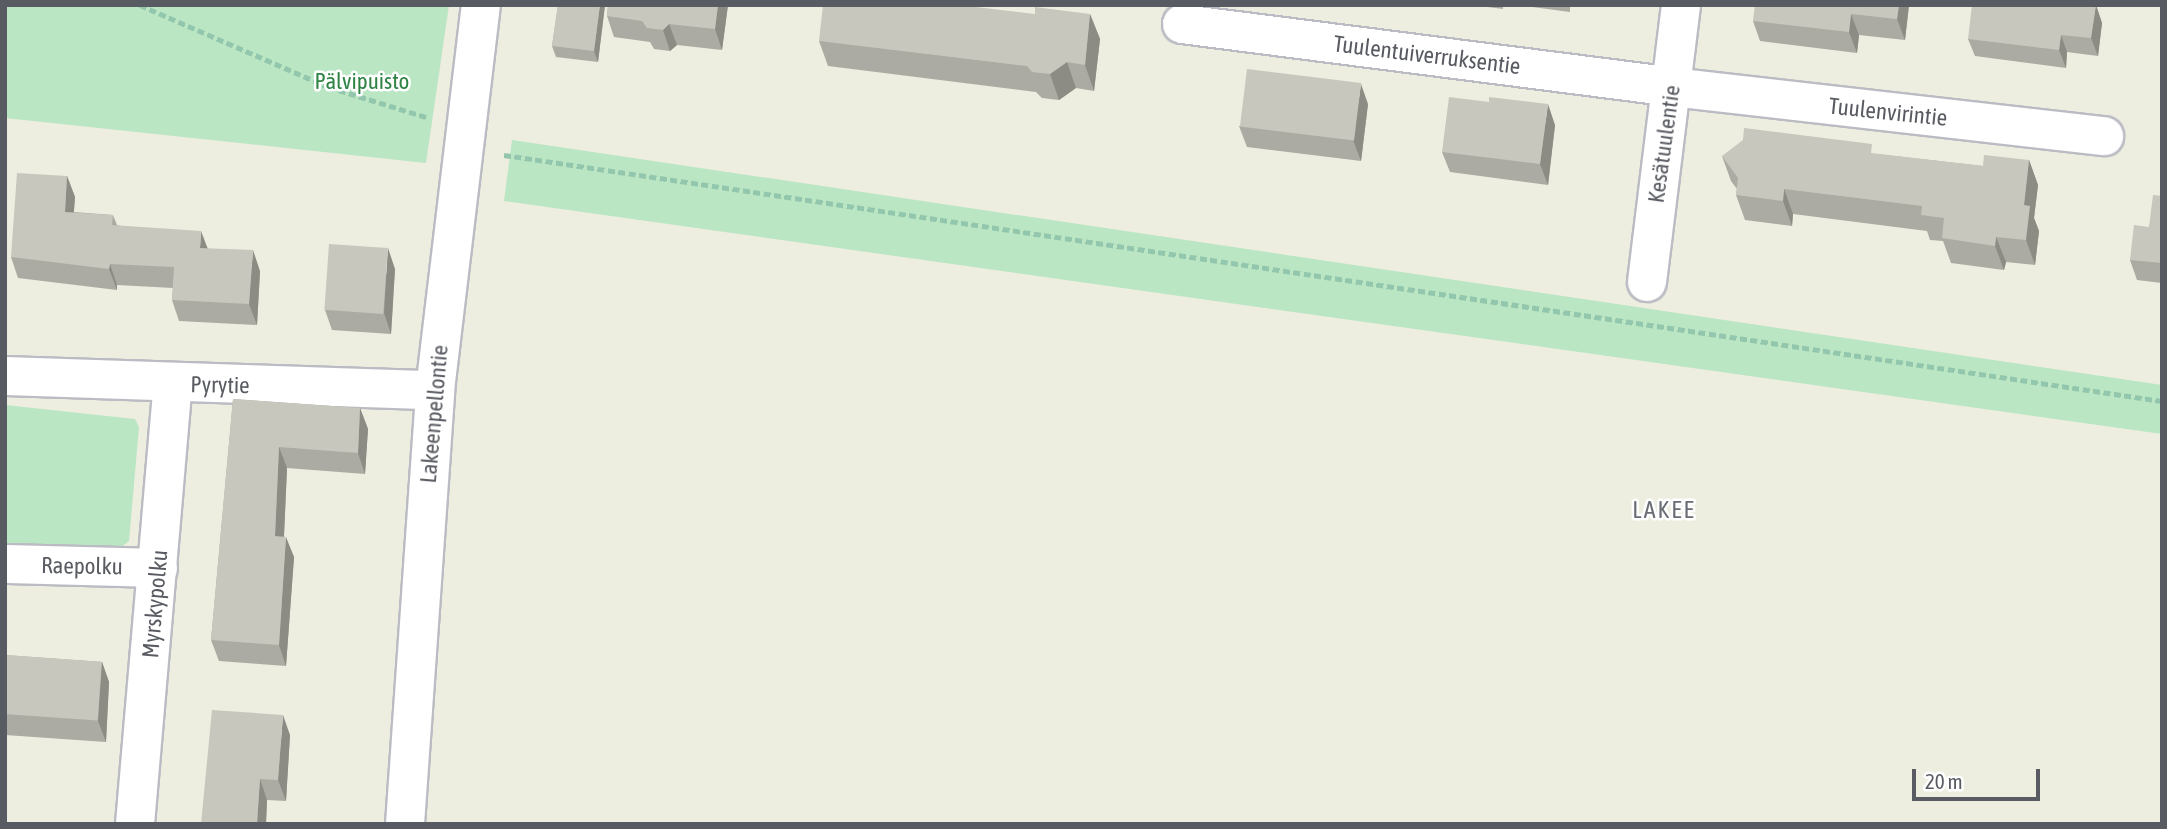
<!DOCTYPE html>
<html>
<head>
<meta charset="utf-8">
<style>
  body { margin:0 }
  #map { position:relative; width:2167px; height:829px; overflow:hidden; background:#edede0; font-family:"Asap Condensed",sans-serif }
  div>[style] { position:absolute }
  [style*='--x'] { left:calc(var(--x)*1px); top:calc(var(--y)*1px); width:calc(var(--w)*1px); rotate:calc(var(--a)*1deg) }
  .green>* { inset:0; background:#bae6c3 }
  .path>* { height:4.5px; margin-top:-2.25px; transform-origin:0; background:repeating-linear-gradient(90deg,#93c7ad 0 7px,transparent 0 10.5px) }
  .roads { filter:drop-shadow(2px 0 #bbbcc3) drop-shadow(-2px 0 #bbbcc3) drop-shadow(0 2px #bbbcc3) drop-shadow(0 -2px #bbbcc3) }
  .minor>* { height:38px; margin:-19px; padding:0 19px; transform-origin:19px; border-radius:19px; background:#fff }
  .wall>* { inset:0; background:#acaba3 }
  .shaded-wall>* { inset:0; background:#8c8b84 }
  .building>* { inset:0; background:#c8c7bd; transform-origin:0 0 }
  span { translate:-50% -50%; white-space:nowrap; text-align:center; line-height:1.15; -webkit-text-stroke:5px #fff; paint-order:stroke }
  .street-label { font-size:23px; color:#595b62 }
  .park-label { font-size:23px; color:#2f8344 }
  .neighbourhood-label { font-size:24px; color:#6a6d74; letter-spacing:2px }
  .frame { position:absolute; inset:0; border:7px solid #595b62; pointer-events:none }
  .scale { position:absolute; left:1912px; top:769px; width:128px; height:32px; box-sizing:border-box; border:4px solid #595b62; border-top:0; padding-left:9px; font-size:21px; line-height:24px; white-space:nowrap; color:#595b62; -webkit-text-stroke:5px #fff; paint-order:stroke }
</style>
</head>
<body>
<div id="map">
  <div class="green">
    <div style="clip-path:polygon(5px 5px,449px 5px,426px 163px,5px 118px)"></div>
    <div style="clip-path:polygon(512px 140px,2162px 385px,2162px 434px,504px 201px)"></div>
    <div style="clip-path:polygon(5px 405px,135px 419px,139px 427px,129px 541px,115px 552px,5px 543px)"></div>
  </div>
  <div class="path">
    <div style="--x:140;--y:5;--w:206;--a:23.5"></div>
    <div style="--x:329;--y:87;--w:102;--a:17.2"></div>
    <div style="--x:504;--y:155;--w:1676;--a:8.44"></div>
  </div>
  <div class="roads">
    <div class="minor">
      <div style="--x:1182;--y:24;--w:494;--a:7.3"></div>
      <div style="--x:1672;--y:87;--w:435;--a:6.5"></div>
      <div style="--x:1647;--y:282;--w:279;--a:-83"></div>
      <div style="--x:5;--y:376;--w:430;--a:1.9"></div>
      <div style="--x:5;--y:564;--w:153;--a:1.5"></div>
      <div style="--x:135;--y:824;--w:442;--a:-85.1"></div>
      <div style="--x:405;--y:824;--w:435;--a:-86"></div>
      <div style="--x:435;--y:390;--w:388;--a:-83.2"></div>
    </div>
  </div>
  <div class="wall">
    <div style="clip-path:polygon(558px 5px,605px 5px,598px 62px,556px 57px,552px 46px)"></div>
    <div style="clip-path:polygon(608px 5px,728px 5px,722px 50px,677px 45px,670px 51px,654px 49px,650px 42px,614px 37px,607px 16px)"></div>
    <div style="clip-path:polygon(1472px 5px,1503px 5px,1503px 9px)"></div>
    <div style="clip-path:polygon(1517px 5px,1570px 5px,1570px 12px)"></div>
    <div style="clip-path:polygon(1909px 5px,1905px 40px,1859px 35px,1857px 53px,1760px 41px,1753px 21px)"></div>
    <div style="clip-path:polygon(2096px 5px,2102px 23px,2098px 56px,2067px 52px,2066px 68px,1975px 56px,1968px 39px)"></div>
    <div style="clip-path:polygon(1035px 14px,1090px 14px,1100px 39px,1094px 91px,1076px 88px,1059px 100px,1042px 98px,1036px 92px,828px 66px,819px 41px)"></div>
    <div style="clip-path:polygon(1489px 102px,1555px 125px,1548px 185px,1450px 172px,1442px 152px)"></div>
    <div style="clip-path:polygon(1368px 104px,1361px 161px,1247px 147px,1239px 126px)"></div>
    <div style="clip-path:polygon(1876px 154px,1983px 166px,2029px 160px,2038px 185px,2034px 218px,2039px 231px,2035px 265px,2006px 262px,2004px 270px,1951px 263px,1943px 241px,1930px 240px,1927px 231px,1793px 214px,1792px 226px,1745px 220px,1736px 195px,1737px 189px,1731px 181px,1722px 156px)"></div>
    <div style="clip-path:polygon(67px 176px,75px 197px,74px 212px,113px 215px,117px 225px,207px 248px,260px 271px,257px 325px,179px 321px,172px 300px,173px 288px,117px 285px,117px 290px,18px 278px,11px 257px)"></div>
    <div style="clip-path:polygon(2162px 196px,2162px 283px,2137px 280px,2130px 260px,2149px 227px)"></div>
    <div style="clip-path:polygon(395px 269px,391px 334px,332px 330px,325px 310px)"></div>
    <div style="clip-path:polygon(233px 399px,360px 408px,368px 429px,365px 474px,287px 468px,284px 536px,294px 557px,286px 666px,219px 661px,211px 640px)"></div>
    <div style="clip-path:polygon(5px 655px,102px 662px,109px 682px,106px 742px,5px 735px)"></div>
    <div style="clip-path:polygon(290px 735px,286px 801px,267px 800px,266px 824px,201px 824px)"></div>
  </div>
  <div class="shaded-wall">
    <div style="clip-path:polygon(600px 5px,605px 5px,598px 62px,594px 51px)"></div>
    <div style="clip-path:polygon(718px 5px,728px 5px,722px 50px,715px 29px)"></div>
    <div style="clip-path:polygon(1899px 5px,1909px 5px,1905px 40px,1897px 19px)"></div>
    <div style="clip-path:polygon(2096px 5px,2102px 23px,2098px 56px,2091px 38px)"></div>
    <div style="clip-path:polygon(1090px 14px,1100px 39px,1094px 91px,1085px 65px)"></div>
    <div style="clip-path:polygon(1851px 14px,1859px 35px,1857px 53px,1849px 32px)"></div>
    <div style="clip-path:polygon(669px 24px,677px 45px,670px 51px,663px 30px)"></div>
    <div style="clip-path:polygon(2061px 35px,2067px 52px,2066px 68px,2059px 50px)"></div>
    <div style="clip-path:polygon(1067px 62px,1076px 88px,1059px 100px,1050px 74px)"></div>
    <div style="clip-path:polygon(1361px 84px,1368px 104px,1361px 161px,1353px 140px)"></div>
    <div style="clip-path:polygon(1548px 104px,1555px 125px,1548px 185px,1540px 164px)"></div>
    <div style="clip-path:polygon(2029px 160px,2038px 185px,2034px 218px,2039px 231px,2035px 265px,2026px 240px,2024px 205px)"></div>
    <div style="clip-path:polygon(67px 176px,75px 197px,72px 232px,65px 212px)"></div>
    <div style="clip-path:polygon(1784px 189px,1793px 214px,1792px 226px,1783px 201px)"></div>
    <div style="clip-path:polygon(201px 231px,209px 252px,200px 248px)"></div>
    <div style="clip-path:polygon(1996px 237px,2006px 262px,2004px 270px,1995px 246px)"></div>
    <div style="clip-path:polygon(388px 248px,395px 269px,391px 334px,384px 313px)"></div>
    <div style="clip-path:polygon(253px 250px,260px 271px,257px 325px,249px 304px)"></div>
    <div style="clip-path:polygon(110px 264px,117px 285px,117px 290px,109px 269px)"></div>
    <div style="clip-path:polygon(360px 408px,368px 429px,365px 474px,358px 453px)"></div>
    <div style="clip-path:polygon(279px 447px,287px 468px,283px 557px,275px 536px)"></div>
    <div style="clip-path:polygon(286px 537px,294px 557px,286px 666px,279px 645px)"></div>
    <div style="clip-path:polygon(102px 662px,109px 682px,106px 742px,98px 721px)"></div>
    <div style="clip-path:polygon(283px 715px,290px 735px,286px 801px,278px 780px)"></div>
    <div style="clip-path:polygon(260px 779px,267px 800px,266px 824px,257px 824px)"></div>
  </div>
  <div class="building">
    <div style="clip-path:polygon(558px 5px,600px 5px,594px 51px,552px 46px)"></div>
    <div style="clip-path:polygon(608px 5px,718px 5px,715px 29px,669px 24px,663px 30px,647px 28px,642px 21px,607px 16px)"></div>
    <div style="clip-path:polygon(823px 5px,959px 5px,1035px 14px,1035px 7px,1090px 14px,1085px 65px,1067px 62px,1050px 74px,1032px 72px,1027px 66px,819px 41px)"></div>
    <div style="clip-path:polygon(1755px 5px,1899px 5px,1897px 19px,1851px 14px,1849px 32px,1753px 21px)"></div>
    <div style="clip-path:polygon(1972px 5px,2096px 5px,2091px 38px,2061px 35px,2059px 50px,1968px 39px)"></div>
    <div style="left:1247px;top:69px;width:115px;height:58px;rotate:7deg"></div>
    <div style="clip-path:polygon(1449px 97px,1489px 102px,1489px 97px,1548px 104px,1540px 164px,1442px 152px)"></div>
    <div style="clip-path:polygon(1744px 128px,1872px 144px,1871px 153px,1983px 166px,1984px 155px,2029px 160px,2024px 205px,2030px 206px,2026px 240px,1996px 237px,1995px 246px,1942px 238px,1944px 218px,1921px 215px,1922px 206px,1784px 189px,1783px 201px,1736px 195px,1738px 178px,1722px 156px,1743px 140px)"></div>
    <div style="clip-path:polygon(17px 173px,67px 176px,65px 212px,113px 215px,112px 225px,201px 231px,200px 248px,253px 250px,249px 304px,172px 300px,174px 267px,110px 264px,109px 269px,11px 257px)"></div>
    <div style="clip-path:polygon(2153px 195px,2162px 196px,2162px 263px,2130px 260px,2134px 225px,2149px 227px)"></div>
    <div style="left:329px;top:244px;width:59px;height:66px;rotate:4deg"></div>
    <div style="clip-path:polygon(233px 399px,360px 408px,358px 453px,279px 447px,275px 536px,286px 537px,279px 645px,211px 640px)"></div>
    <div style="left:5px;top:655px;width:97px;height:59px;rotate:4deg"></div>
    <div style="clip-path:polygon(212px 710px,283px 715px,278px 780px,260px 779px,257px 824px,201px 824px)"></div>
  </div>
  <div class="street-label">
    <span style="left:1427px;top:55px;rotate:7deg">Tuulentuiverruksentie</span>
    <span style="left:1888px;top:112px;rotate:6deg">Tuulenvirintie</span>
    <span style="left:1664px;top:144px;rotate:-82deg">Kesätuulentie</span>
    <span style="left:220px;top:385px;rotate:1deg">Pyrytie</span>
    <span style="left:434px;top:414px;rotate:-85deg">Lakeenpellontie</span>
    <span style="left:82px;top:566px;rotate:1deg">Raepolku</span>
    <span style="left:155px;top:604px;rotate:-85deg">Myrskypolku</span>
  </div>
  <div class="park-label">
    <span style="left:362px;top:81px">Pälvipuisto</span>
  </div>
  <div class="neighbourhood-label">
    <span style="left:1664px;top:510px">LAKEE</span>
  </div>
  <div class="frame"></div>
  <div class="scale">20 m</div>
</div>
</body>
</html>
